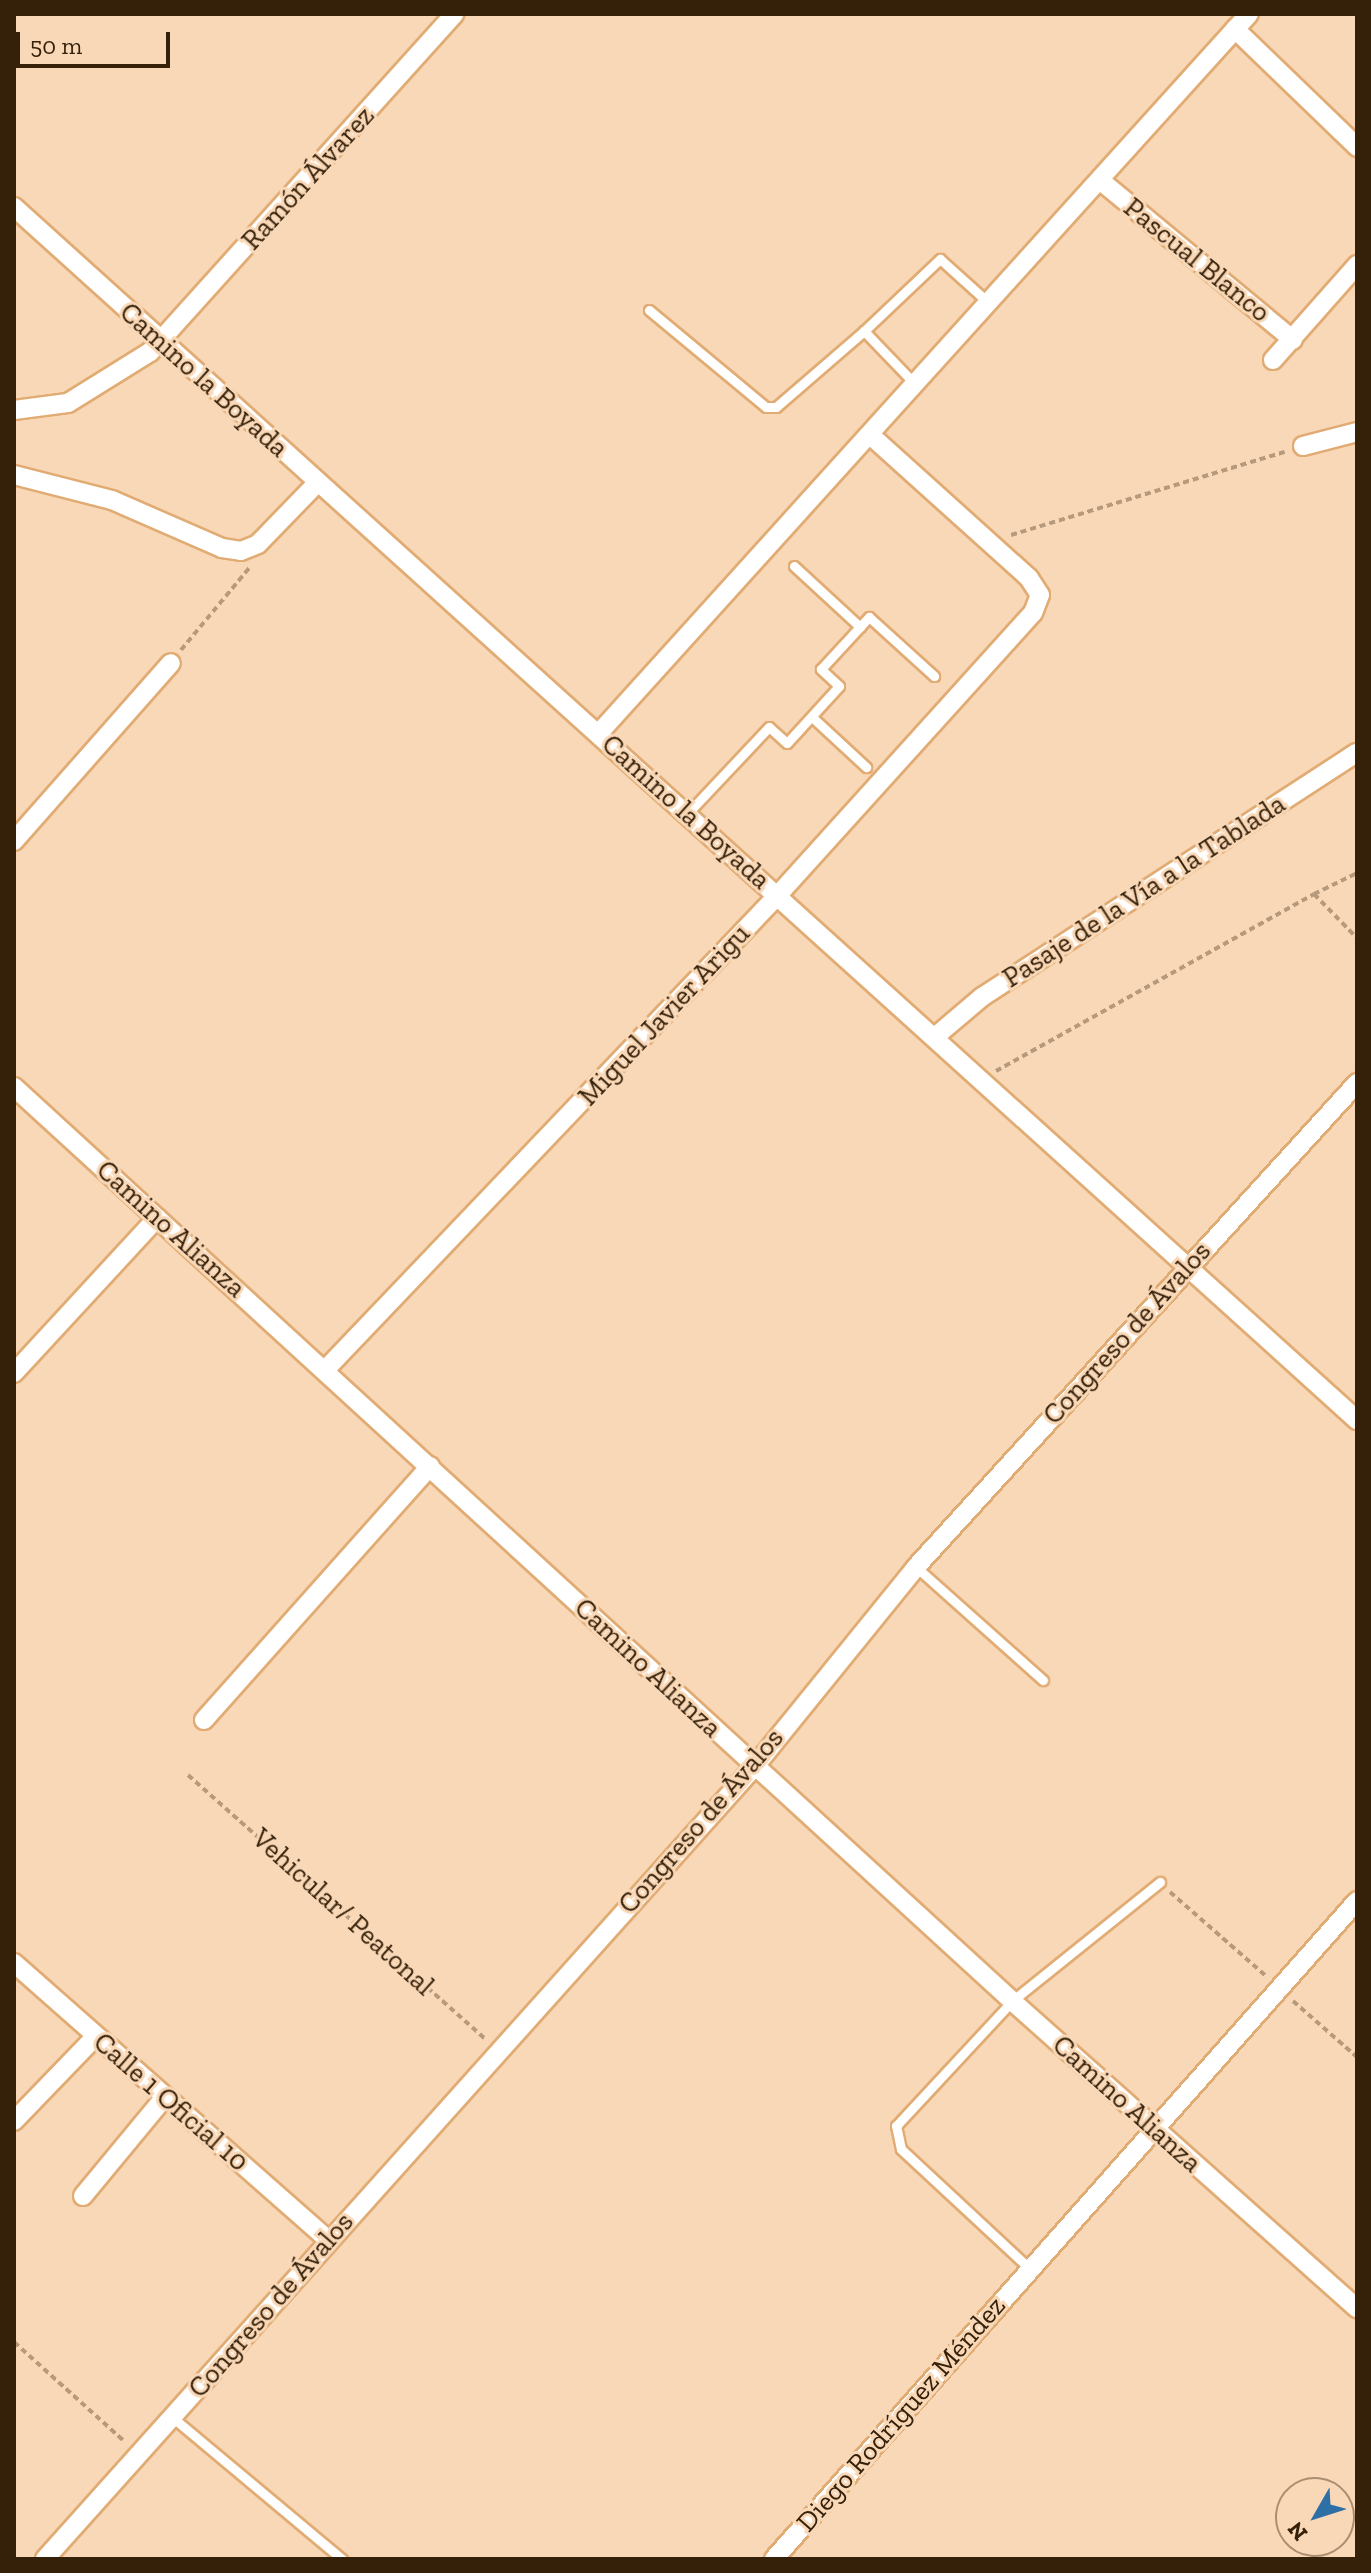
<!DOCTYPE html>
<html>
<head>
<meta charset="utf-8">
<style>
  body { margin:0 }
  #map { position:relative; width:1371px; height:2573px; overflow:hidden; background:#f9d8b7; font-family:"Zilla Slab",serif }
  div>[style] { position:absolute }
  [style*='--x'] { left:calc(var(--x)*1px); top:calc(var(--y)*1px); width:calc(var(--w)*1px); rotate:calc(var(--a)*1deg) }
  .path>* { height:4px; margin-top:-2px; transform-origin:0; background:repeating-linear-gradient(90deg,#b79a7c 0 6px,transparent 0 10px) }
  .roads { filter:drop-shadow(2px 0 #e1ac74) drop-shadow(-2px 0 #e1ac74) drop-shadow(0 2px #e1ac74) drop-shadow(0 -2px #e1ac74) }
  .lane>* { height:9px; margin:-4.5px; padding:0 4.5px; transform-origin:4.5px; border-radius:4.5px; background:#fff }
  .street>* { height:18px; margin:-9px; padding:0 9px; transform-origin:9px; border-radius:9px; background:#fff }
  span { translate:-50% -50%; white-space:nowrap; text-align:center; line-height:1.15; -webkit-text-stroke:6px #f9d8b7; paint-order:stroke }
  .street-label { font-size:28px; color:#352009 }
  .frame { position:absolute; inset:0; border:16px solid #352009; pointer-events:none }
  .north { position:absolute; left:1275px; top:2477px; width:80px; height:80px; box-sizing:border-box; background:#f9d8b7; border:2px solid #ab8e71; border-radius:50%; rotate:231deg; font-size:22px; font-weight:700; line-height:32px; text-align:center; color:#352009 }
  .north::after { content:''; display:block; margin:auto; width:28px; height:36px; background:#2e6fa5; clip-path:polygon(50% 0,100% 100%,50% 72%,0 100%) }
  .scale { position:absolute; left:16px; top:32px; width:154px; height:36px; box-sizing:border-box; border:4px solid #352009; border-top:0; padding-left:10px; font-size:24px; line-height:28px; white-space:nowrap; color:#352009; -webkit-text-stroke:6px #f9d8b7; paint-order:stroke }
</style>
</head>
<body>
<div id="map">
  <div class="path">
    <div style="--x:1011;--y:535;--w:286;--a:-16.9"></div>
    <div style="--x:181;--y:650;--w:107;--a:-50.3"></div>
    <div style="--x:1314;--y:894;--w:48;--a:-26"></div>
    <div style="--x:996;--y:1071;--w:364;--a:-29.1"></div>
    <div style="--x:1314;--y:894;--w:62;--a:45.7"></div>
    <div style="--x:188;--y:1775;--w:399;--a:41.6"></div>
    <div style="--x:1170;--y:1892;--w:128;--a:41.2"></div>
    <div style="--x:1293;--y:2001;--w:85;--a:41.2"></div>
    <div style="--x:14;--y:2342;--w:148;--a:42"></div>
  </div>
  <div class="roads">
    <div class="lane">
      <div style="--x:649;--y:310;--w:152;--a:39.7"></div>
      <div style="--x:766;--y:407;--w:10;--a:0"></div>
      <div style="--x:776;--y:407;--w:116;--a:-40.8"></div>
      <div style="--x:915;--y:384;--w:74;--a:-133.9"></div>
      <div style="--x:864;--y:331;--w:105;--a:-43.5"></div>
      <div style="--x:940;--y:259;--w:67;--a:42"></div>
      <div style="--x:794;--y:566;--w:90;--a:42.7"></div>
      <div style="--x:812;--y:717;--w:74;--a:42.8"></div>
      <div style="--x:686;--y:815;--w:121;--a:-46.7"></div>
      <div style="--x:769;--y:727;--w:24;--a:42"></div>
      <div style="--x:787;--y:743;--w:77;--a:-47.6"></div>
      <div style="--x:839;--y:686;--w:25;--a:-137"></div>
      <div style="--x:821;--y:669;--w:71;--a:-47.3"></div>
      <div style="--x:869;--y:617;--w:88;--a:42.2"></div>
      <div style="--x:916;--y:1567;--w:170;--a:41.7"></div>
      <div style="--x:1029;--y:2268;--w:175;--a:-137.1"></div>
      <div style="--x:901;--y:2149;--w:24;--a:-102"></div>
      <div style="--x:896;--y:2126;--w:171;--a:-47.1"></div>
      <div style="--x:1012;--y:2001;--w:190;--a:-38.8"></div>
      <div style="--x:172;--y:2417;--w:222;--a:39.9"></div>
    </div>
    <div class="street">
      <div style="--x:1235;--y:29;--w:170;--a:44"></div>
      <div style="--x:1101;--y:181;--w:249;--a:39.6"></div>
      <div style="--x:14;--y:207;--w:1810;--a:42.09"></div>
      <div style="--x:1273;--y:360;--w:127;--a:-48.5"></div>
      <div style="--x:14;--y:410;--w:54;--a:-7.4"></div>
      <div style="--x:68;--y:403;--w:97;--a:-31.9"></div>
      <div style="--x:150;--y:352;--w:455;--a:-48"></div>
      <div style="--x:1303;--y:446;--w:56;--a:-14.5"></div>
      <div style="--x:14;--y:475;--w:101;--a:14.3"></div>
      <div style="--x:112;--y:500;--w:120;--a:23.6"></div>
      <div style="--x:222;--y:548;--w:19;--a:9"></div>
      <div style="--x:241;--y:551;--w:18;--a:-22"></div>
      <div style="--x:258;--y:544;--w:86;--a:-45.9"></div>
      <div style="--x:599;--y:733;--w:969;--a:-47.89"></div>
      <div style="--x:14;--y:841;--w:237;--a:-48.6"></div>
      <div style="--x:936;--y:1036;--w:60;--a:-40.3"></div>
      <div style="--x:982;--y:997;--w:447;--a:-33.1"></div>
      <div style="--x:14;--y:1087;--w:1353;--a:42.48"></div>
      <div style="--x:1012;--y:2001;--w:462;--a:41.7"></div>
      <div style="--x:326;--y:1369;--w:655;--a:-46.36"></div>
      <div style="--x:778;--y:895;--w:380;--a:-47.9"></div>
      <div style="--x:1033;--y:613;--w:19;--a:-69"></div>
      <div style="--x:1040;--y:595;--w:20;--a:-123"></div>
      <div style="--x:1029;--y:578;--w:214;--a:-138"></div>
      <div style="--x:14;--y:1373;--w:211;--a:-47.3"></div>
      <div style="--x:204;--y:1720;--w:340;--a:-48.3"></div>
      <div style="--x:14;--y:1963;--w:419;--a:41.4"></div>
      <div style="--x:14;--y:2121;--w:118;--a:-46"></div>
      <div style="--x:83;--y:2196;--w:129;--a:-50.4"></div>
      <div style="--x:45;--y:2559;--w:1064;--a:-48.16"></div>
      <div style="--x:755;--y:1766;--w:256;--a:-51"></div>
      <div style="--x:916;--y:1567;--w:655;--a:-47.66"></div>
      <div style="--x:774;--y:2559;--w:879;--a:-48.46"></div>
    </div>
  </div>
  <div class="street-label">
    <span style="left:308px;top:178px;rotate:-48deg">Ramón Álvarez</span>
    <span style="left:1197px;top:260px;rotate:39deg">Pascual Blanco</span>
    <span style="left:204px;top:380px;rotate:42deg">Camino la Boyada</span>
    <span style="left:686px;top:812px;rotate:42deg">Camino la Boyada</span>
    <span style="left:1144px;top:891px;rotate:-33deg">Pasaje de la Vía a la Tablada</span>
    <span style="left:664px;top:1015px;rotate:-47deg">Miguel Javier Arigu</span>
    <span style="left:171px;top:1229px;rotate:42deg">Camino Alianza</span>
    <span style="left:1127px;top:1333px;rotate:-48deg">Congreso de Ávalos</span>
    <span style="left:648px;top:1668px;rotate:43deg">Camino Alianza</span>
    <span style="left:701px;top:1821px;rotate:-49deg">Congreso de Ávalos</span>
    <span style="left:343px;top:1912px;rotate:42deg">Vehicular/ Peatonal</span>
    <span style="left:171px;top:2102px;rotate:41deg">Calle 1 Oficial 10</span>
    <span style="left:1127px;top:2104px;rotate:42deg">Camino Alianza</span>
    <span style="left:271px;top:2305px;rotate:-49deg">Congreso de Ávalos</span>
    <span style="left:901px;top:2414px;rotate:-49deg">Diego Rodríguez Méndez</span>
  </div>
  <div class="frame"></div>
  <div class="north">N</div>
  <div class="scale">50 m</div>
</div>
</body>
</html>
